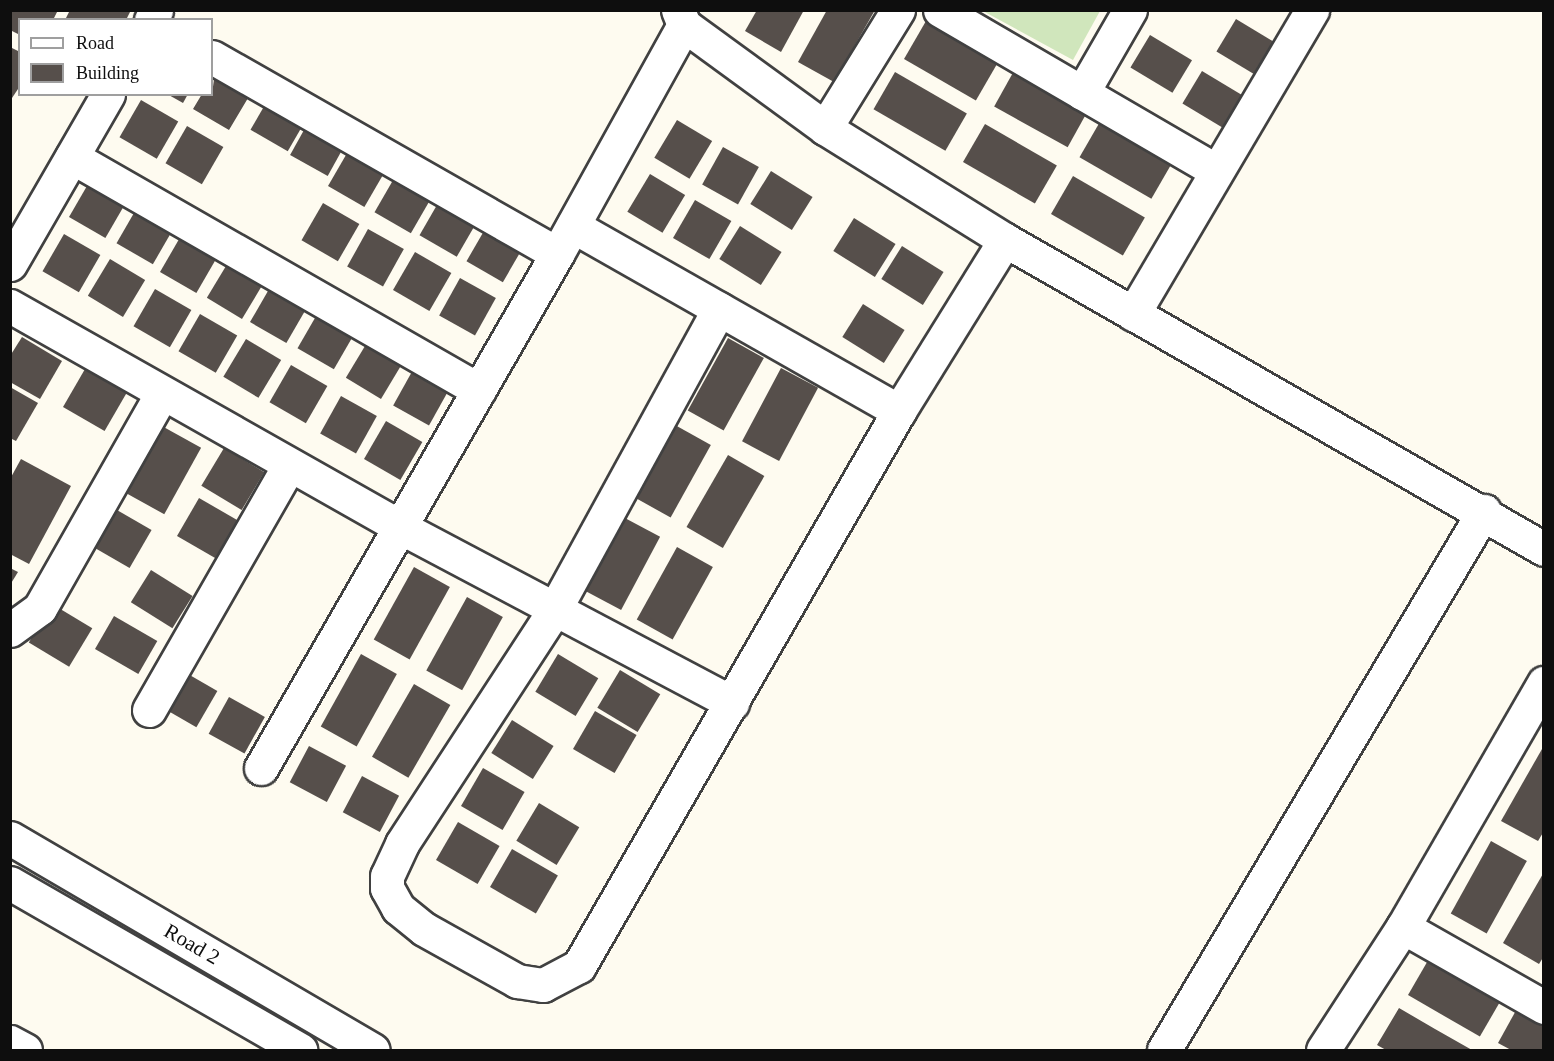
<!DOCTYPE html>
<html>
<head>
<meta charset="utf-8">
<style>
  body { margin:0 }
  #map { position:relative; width:1554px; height:1061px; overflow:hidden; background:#fefbf0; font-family:Georgia,serif }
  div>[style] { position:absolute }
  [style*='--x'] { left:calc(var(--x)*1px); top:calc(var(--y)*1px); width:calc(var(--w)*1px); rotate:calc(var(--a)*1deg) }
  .green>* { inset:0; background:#d0e6bc }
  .building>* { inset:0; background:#564f4b; transform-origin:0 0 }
  .roads { filter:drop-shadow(2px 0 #414141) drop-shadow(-2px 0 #414141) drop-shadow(0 2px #414141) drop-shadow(0 -2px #414141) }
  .minor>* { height:33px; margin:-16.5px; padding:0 16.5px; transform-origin:16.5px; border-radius:16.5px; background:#fff }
  .tertiary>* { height:33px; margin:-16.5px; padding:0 16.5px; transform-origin:16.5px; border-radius:16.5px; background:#fff }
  span { translate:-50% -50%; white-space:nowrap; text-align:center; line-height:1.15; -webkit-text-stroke:6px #fff; paint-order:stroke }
  .street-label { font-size:21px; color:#0e0e0e }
  .frame { position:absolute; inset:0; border:12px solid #0e0e0e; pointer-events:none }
  .legend { position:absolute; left:18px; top:18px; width:195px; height:78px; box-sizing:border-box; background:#fff; border:2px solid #9f9f9f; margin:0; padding:8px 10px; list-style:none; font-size:18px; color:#0e0e0e }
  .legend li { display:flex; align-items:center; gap:12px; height:30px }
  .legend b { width:30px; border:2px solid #9f9f9f }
</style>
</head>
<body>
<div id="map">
  <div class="green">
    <div style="clip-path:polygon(983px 11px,1100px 11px,1073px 60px)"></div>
  </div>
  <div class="building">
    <div style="clip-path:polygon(10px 10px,58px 10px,53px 20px,20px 20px,20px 35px,10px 30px)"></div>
    <div style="clip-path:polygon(70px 10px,131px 10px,126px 20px,65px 20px)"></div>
    <div style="clip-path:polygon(757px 10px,804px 10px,781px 52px,745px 31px)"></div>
    <div style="clip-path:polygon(827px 10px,875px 10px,834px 82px,798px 62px)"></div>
    <div style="left:1236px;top:19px;width:49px;height:38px;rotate:31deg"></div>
    <div style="left:926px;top:21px;width:83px;height:44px;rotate:30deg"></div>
    <div style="left:1150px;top:35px;width:49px;height:38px;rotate:31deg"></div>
    <div style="clip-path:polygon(10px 47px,20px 52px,20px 86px,10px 101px)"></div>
    <div style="left:1015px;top:69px;width:84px;height:43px;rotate:29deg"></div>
    <div style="left:1202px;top:71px;width:50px;height:38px;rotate:31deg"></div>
    <div style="clip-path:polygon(215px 72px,251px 93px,229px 130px,193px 109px,202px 94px,212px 94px)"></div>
    <div style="left:895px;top:72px;width:83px;height:43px;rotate:30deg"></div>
    <div style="clip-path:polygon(167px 94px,188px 94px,183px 103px)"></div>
    <div style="left:270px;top:96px;width:43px;height:39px;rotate:30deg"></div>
    <div style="left:141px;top:100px;width:43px;height:43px;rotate:30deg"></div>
    <div style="left:677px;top:120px;width:41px;height:44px;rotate:31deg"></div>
    <div style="left:1101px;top:120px;width:83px;height:43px;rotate:30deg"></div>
    <div style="left:309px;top:121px;width:43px;height:39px;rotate:29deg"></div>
    <div style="left:985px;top:124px;width:83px;height:44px;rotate:30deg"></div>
    <div style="left:187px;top:126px;width:42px;height:43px;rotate:30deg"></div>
    <div style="left:723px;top:147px;width:41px;height:43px;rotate:29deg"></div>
    <div style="left:350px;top:148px;width:42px;height:44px;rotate:30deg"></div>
    <div style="left:771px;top:171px;width:49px;height:39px;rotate:32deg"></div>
    <div style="left:650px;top:174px;width:41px;height:44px;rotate:31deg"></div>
    <div style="left:396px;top:175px;width:42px;height:43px;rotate:30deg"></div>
    <div style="left:1073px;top:176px;width:83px;height:44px;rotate:30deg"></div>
    <div style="left:91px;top:179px;width:42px;height:44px;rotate:30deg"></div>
    <div style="left:441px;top:198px;width:43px;height:43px;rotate:30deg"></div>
    <div style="left:695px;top:200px;width:42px;height:44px;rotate:30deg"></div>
    <div style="left:323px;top:203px;width:42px;height:43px;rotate:30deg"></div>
    <div style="left:138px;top:206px;width:42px;height:43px;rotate:30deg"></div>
    <div style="left:854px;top:218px;width:49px;height:39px;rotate:32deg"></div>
    <div style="left:488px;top:224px;width:42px;height:43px;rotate:30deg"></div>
    <div style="left:740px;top:226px;width:49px;height:39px;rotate:32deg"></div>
    <div style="left:368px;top:229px;width:41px;height:43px;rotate:29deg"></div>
    <div style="left:64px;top:234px;width:42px;height:43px;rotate:30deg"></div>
    <div style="left:182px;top:234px;width:42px;height:44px;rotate:30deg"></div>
    <div style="left:902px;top:246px;width:49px;height:39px;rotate:32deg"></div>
    <div style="left:415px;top:252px;width:42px;height:44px;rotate:30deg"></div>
    <div style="left:110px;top:259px;width:41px;height:43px;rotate:31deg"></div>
    <div style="left:229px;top:261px;width:41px;height:43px;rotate:31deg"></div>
    <div style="left:460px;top:278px;width:41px;height:43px;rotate:29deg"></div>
    <div style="left:272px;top:284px;width:42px;height:44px;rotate:30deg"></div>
    <div style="left:155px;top:289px;width:42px;height:43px;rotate:30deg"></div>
    <div style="left:863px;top:304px;width:49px;height:39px;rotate:32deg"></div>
    <div style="left:319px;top:311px;width:42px;height:43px;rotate:30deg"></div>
    <div style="left:200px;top:314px;width:43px;height:43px;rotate:30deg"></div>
    <div style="clip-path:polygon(22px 337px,62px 361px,40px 399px,10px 382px,10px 356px)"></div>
    <div style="left:728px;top:338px;width:41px;height:83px;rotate:29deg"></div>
    <div style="left:246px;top:339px;width:41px;height:44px;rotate:31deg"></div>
    <div style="left:368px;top:341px;width:41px;height:43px;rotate:31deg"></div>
    <div style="left:291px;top:365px;width:42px;height:43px;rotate:30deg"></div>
    <div style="left:414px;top:368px;width:41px;height:43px;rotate:29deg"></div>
    <div style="left:781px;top:368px;width:42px;height:83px;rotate:28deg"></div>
    <div style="left:85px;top:369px;width:48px;height:44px;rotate:30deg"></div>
    <div style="clip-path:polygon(10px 387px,38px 403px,16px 441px,10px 438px)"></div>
    <div style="left:341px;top:396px;width:41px;height:43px;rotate:29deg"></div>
    <div style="left:386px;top:421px;width:42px;height:44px;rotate:30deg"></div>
    <div style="left:160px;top:425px;width:47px;height:76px;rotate:29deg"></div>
    <div style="left:675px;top:425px;width:41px;height:83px;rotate:29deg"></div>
    <div style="left:224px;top:448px;width:47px;height:44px;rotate:31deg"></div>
    <div style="left:728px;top:455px;width:42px;height:83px;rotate:30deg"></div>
    <div style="clip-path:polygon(21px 459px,71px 486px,29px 564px,10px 554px,10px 479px)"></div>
    <div style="left:199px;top:498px;width:46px;height:44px;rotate:30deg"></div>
    <div style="left:110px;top:506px;width:48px;height:44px;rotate:30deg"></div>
    <div style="left:623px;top:517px;width:42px;height:83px;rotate:28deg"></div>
    <div style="left:677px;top:547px;width:41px;height:83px;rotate:29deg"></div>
    <div style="left:414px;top:567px;width:41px;height:83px;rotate:29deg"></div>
    <div style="clip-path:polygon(10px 568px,18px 572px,10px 585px)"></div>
    <div style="left:151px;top:570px;width:49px;height:38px;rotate:32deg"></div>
    <div style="left:467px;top:597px;width:41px;height:84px;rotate:29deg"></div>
    <div style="left:52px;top:604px;width:47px;height:45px;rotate:31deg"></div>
    <div style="left:114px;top:616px;width:50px;height:38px;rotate:30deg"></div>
    <div style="left:361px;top:654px;width:41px;height:83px;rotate:29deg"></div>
    <div style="left:558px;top:654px;width:47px;height:44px;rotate:31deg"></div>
    <div style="left:181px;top:670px;width:42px;height:42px;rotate:30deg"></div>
    <div style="left:620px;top:670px;width:47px;height:44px;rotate:31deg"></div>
    <div style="left:414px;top:684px;width:42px;height:84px;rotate:30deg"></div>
    <div style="left:229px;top:697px;width:41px;height:42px;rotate:29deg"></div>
    <div style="left:595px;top:711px;width:48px;height:44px;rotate:30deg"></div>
    <div style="left:512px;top:720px;width:49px;height:39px;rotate:32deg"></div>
    <div style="left:309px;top:746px;width:42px;height:41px;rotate:28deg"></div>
    <div style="clip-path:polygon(1542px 749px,1544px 831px,1538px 841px,1501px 821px)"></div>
    <div style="left:483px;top:768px;width:48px;height:44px;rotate:30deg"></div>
    <div style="left:362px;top:776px;width:42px;height:41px;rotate:28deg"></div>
    <div style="left:539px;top:803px;width:47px;height:44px;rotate:31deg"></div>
    <div style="left:458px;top:822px;width:48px;height:44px;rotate:30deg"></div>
    <div style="left:1491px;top:841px;width:41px;height:83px;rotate:29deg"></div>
    <div style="left:512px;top:849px;width:53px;height:44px;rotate:30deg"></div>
    <div style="clip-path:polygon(1544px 872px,1544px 956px,1539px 964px,1503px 943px)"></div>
    <div style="left:1430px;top:957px;width:83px;height:44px;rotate:30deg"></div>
    <div style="clip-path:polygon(1519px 1005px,1544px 1019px,1544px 1050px,1511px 1050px,1498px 1043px)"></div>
    <div style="clip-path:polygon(1399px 1008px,1435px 1029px,1472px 1050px,1386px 1050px,1377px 1045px)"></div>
  </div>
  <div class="roads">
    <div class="minor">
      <div style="--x:940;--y:10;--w:320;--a:30.2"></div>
      <div style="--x:151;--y:20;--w:11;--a:-63"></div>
      <div style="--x:212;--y:57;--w:397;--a:29.7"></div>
      <div style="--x:557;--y:254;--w:262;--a:-61"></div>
      <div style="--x:1082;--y:93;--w:96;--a:-60"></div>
      <div style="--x:825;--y:128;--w:139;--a:-58.3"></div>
      <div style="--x:72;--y:157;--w:469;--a:29.8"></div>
      <div style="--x:573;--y:226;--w:375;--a:29.6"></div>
      <div style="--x:10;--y:264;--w:196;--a:-60"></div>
      <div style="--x:10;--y:306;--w:448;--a:29.5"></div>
      <div style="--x:400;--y:527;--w:376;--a:27.9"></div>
      <div style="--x:719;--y:309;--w:342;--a:118.7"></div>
      <div style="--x:555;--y:609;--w:280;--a:123.1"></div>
      <div style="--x:402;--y:844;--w:35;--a:115"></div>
      <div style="--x:387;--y:876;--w:12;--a:90"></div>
      <div style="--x:387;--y:888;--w:23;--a:61"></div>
      <div style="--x:398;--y:908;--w:33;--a:39"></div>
      <div style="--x:424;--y:929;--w:107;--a:29.2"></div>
      <div style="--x:517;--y:981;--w:26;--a:9"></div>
      <div style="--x:543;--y:985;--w:41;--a:-27.8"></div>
      <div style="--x:579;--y:966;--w:641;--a:-60.03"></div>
      <div style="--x:899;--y:411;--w:201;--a:-58.2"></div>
      <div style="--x:1133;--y:314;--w:353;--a:-59.5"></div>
      <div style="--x:10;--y:630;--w:37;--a:-36"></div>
      <div style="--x:40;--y:608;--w:247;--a:-60.4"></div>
      <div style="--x:149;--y:710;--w:281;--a:-60.2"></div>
      <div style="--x:261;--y:768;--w:593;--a:-60.06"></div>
      <div style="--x:1403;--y:927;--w:282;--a:-60"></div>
      <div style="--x:10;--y:1042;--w:17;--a:28"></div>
      <div style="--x:1323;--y:1050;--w:147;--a:-57"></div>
      <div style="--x:1403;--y:927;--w:162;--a:29.6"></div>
    </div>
    <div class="tertiary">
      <div style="--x:678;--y:10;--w:16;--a:68"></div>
      <div style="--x:684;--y:25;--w:175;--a:36.1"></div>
      <div style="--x:825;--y:128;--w:212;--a:31.9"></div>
      <div style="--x:1005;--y:240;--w:621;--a:29.82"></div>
      <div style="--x:10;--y:838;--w:420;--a:30.3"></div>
      <div style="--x:10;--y:883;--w:335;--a:29.9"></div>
      <div style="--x:1164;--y:1050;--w:627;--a:-59.3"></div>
    </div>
  </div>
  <div class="street-label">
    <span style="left:192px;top:944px;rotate:30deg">Road 2</span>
  </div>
  <div class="frame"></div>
  <ul class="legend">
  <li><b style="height:8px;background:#fff"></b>Road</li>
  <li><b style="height:16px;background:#564f4b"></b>Building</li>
  </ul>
</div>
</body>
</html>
